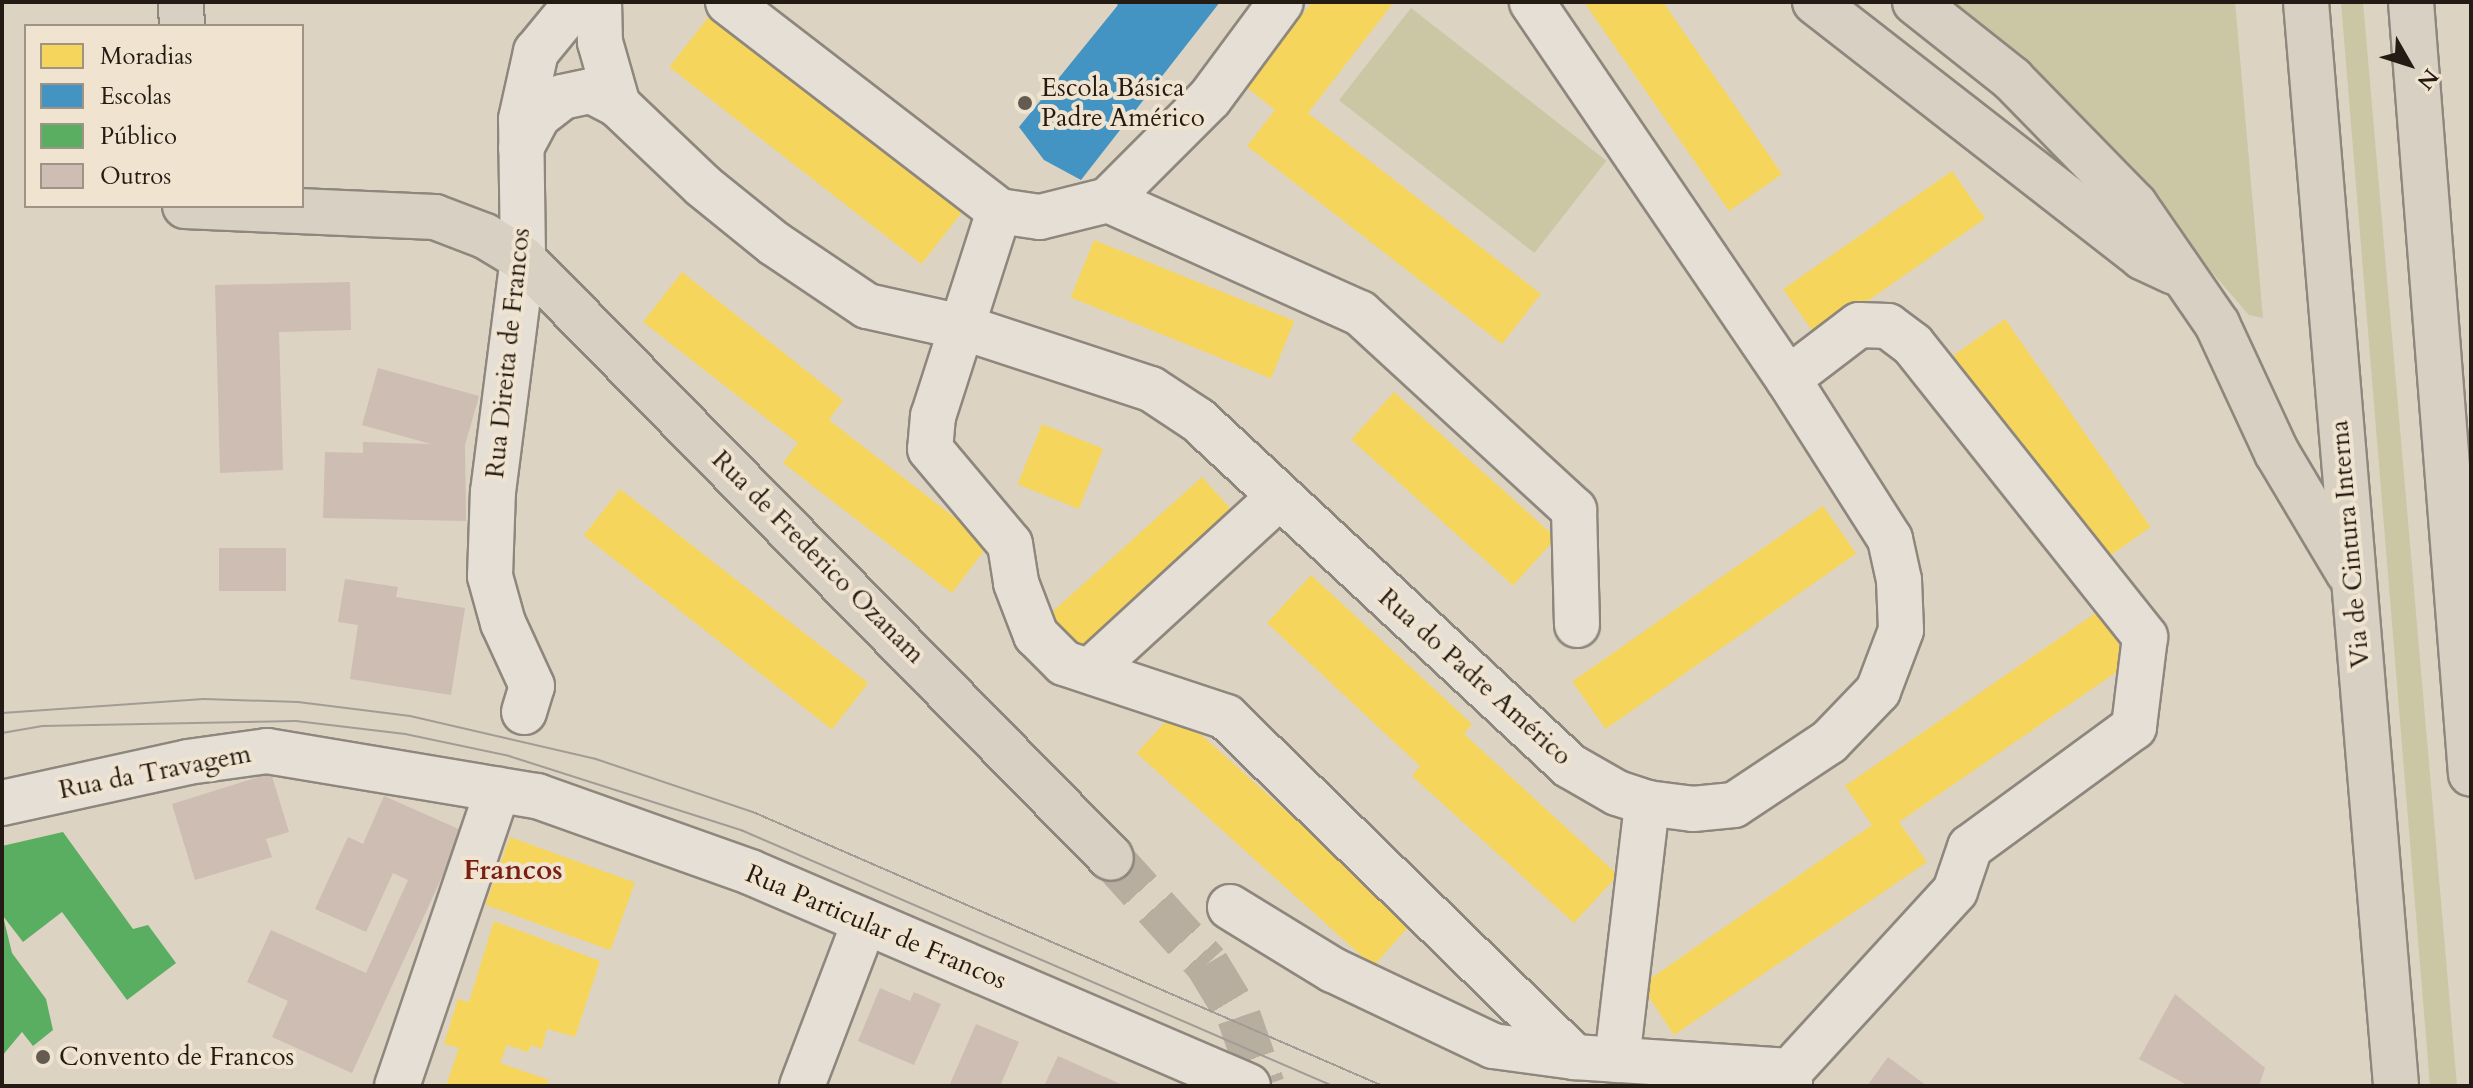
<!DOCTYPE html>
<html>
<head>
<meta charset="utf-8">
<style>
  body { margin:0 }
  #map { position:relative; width:2473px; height:1088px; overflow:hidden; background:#ddd3c2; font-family:Cardo,serif }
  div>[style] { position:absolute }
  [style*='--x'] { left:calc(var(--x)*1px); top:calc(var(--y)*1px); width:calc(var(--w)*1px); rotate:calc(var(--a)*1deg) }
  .green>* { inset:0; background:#cbc6a3; transform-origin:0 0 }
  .homes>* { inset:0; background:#f6d55c; transform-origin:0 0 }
  .schools>* { inset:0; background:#4393c3 }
  .public>* { inset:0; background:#5aae61 }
  .building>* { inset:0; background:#cdbdb2; transform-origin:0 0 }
  .major-tunnel>* { height:44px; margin-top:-22px; transform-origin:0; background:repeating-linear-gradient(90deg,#b8ae9f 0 44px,transparent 0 66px) }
  .roads { filter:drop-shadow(2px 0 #8e877d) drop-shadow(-2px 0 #8e877d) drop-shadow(0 2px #8e877d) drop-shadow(0 -2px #8e877d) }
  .minor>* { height:44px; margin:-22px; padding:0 22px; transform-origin:22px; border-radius:22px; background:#e5dfd6 }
  .major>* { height:44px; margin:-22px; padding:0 22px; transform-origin:22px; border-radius:22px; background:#d8d0c2 }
  .highway>* { height:44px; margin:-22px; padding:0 22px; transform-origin:22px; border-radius:22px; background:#d8d0c2 }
  .tram>* { height:2px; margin:-1px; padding:0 1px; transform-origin:1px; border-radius:1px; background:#a19c95 }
  .dots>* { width:22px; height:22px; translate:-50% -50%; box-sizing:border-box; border:4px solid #f0e4d0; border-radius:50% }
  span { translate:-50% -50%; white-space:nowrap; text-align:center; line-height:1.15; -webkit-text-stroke:8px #f0e4d0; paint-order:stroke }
  .poi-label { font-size:26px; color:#241c14 }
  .left { translate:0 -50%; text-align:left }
  .street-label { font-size:26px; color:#241c14 }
  .neighbourhood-label { font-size:28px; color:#7a1f14; font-weight:700 }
  .frame { position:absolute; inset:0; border:4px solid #241c14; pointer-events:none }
  .legend { position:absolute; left:24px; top:24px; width:280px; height:184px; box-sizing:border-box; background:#f0e4d0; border:2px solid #9e9485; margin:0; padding:10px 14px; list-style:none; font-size:24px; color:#241c14 }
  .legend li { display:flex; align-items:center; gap:16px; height:40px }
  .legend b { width:40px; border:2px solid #9e9485 }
  .north { position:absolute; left:2369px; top:24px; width:80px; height:80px; -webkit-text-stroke:6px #f0e4d0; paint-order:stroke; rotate:129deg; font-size:22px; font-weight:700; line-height:32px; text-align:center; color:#241c14 }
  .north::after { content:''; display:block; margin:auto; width:28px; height:36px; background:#241c14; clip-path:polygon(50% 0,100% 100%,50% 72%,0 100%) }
</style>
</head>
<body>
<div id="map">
  <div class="green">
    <div style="clip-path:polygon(1945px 2px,2235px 2px,2263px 318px,2249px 315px,2077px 117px)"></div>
    <div style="clip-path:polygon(2341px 2px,2363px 2px,2457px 1086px,2430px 1086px)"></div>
    <div style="left:1411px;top:8px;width:248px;height:117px;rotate:38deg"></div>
  </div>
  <div class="homes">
    <div style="clip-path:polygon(1312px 2px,1394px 2px,1308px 113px,1541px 294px,1502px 344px,1247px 146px,1275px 110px,1246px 87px)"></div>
    <div style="clip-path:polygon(1584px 2px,1663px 2px,1782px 174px,1729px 211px)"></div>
    <div style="left:710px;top:15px;width:320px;height:66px;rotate:38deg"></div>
    <div style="left:1952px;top:171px;width:58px;height:206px;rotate:55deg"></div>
    <div style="left:1094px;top:240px;width:216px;height:62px;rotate:22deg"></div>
    <div style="clip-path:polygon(682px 272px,843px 400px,829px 420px,989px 544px,952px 593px,783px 463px,798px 443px,643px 322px)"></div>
    <div style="left:2005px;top:319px;width:254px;height:63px;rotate:55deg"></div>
    <div style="left:1394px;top:392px;width:218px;height:64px;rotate:42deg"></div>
    <div style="left:1042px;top:424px;width:66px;height:65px;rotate:22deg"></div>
    <div style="left:1202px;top:477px;width:59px;height:205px;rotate:48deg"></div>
    <div style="left:620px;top:489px;width:315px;height:59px;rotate:38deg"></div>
    <div style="left:1823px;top:506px;width:58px;height:306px;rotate:55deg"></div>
    <div style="clip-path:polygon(1311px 575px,1472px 724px,1464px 734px,1618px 875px,1574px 923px,1412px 776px,1420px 766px,1267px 623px)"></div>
    <div style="clip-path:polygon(2097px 612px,2131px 662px,1899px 822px,1927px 862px,1674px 1035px,1641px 985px,1872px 825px,1845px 786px)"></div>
    <div style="left:1175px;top:711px;width:318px;height:57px;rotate:42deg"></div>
    <div style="left:510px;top:837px;width:133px;height:72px;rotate:20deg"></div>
    <div style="clip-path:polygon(494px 921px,600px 961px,575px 1037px,547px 1029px,542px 1049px,531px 1045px,528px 1052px,507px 1045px,500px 1063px,549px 1080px,546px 1086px,446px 1086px,459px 1048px,444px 1044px,458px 999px,469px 1002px)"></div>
  </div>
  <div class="schools">
    <div style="clip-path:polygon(1114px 2px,1220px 2px,1081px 180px,1044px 160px,1019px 127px,1118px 5px)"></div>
  </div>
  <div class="public">
    <div style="clip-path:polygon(63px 832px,133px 929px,148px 925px,176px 963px,127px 1000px,62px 912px,23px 942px,3px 916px,12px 953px,46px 999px,53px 1030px,33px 1046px,22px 1032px,2px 1056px,2px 846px)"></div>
  </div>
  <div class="building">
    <div style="clip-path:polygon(350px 282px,351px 330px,279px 332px,283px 470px,220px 473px,215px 285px)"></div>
    <div style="clip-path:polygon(378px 368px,479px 396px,465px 445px,466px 521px,323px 518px,325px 452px,363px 453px,363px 442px,431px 444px,362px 425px)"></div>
    <div style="left:219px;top:548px;width:67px;height:43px"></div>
    <div style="clip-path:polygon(345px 579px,398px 587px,396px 597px,465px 608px,451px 695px,350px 679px,358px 625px,338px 622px)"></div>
    <div style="clip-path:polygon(271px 773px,289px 832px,266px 839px,272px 857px,195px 880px,172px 804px)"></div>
    <div style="clip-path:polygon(384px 796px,463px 831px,352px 1073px,272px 1037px,288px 1001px,247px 982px,271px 930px,366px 973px,408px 880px,393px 873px,366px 932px,315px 909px,348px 837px,363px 844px)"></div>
    <div style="clip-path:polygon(880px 988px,910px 1001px,914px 992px,941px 1004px,914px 1065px,858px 1041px)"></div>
    <div style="clip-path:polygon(2175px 994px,2265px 1068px,2259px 1086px,2189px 1086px,2139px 1059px)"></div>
    <div style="clip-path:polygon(976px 1024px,1019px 1042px,1000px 1086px,949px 1086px)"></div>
    <div style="clip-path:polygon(1058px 1056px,1125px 1086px,1044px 1086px)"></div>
    <div style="clip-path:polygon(1888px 1057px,1927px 1086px,1867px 1086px)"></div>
  </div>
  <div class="major-tunnel">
    <div style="--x:1111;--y:858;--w:143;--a:47.8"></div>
    <div style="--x:1207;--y:964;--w:62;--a:58.9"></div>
    <div style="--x:1239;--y:1017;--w:73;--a:70.8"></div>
  </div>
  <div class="roads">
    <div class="minor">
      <div style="--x:599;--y:2;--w:40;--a:88.6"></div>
      <div style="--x:600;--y:42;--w:66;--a:74.1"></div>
      <div style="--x:728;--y:2;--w:342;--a:37.6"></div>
      <div style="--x:999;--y:211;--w:41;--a:8.3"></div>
      <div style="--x:1040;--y:217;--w:70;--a:-14"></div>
      <div style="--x:1108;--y:200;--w:144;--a:-45"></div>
      <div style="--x:1210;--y:98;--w:119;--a:-53.5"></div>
      <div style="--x:521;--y:148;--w:36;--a:-62"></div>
      <div style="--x:538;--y:116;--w:31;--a:-38"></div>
      <div style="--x:562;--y:97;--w:30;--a:-12"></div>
      <div style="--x:591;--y:91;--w:30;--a:27"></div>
      <div style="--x:618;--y:105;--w:117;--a:43.6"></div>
      <div style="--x:703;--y:186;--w:92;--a:38.9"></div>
      <div style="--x:775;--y:244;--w:111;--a:34"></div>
      <div style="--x:867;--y:306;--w:97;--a:12.5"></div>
      <div style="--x:962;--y:327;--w:199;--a:18.2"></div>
      <div style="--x:1151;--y:389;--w:56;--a:33.4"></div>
      <div style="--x:1198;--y:420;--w:508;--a:42.93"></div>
      <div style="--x:1570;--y:766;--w:54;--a:29.9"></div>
      <div style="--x:1617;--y:793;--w:32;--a:18"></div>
      <div style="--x:1647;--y:803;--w:46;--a:7.4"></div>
      <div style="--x:1693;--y:809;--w:41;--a:-5.6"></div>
      <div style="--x:1734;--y:805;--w:114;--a:-33.6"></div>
      <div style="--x:1829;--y:742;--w:71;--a:-46.1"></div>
      <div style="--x:1878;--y:691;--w:65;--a:-69.3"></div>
      <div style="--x:1901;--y:630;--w:50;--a:-92.3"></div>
      <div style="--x:1899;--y:580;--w:42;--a:-102.4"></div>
      <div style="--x:1890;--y:539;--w:190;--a:-122.5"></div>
      <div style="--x:1788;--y:379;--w:456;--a:-124.2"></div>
      <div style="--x:1108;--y:200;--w:276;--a:24.2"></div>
      <div style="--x:1360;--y:313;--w:291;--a:42.6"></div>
      <div style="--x:1574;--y:510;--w:115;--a:88.5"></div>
      <div style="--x:999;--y:211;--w:215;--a:107.8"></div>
      <div style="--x:933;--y:416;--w:33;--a:95"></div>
      <div style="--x:930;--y:449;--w:124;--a:49.9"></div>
      <div style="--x:1010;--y:544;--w:39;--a:81"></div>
      <div style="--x:1016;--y:583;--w:56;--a:69"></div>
      <div style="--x:1036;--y:635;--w:40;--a:45"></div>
      <div style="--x:1064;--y:663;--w:171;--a:18.4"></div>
      <div style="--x:1226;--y:717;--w:487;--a:44.3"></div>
      <div style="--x:1788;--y:379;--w:89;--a:-37.3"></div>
      <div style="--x:1859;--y:325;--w:29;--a:2"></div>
      <div style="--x:1888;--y:326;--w:31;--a:37"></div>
      <div style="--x:1913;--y:345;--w:373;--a:51.5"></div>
      <div style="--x:2145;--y:637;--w:91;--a:97"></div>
      <div style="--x:2134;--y:727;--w:203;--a:143.8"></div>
      <div style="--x:1970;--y:847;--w:46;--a:108.8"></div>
      <div style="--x:1955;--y:891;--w:244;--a:132.5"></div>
      <div style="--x:1092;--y:669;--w:254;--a:-42.6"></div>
      <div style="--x:524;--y:712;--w:27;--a:-73"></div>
      <div style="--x:532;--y:686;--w:69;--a:-114.7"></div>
      <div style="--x:503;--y:623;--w:49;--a:-105.5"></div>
      <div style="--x:490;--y:576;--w:84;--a:-88"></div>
      <div style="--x:493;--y:492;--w:235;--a:-82.7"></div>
      <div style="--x:523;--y:259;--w:140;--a:-90.8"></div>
      <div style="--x:521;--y:119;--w:69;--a:-77.4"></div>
      <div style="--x:536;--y:52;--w:65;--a:-50.6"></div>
      <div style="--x:2;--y:803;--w:190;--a:-12.4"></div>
      <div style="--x:188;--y:762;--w:80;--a:-7.9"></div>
      <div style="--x:267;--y:751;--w:274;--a:9.5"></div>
      <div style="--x:537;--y:796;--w:226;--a:19.6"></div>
      <div style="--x:750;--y:872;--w:542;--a:23.25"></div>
      <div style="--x:1230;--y:907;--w:121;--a:31.5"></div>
      <div style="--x:1333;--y:970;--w:177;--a:25.4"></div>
      <div style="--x:1493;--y:1046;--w:82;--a:7.7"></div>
      <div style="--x:1574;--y:1057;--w:216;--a:3.7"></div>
      <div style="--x:1790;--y:1071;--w:15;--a:90"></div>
      <div style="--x:1617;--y:1060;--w:259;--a:-83.3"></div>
      <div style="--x:397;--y:1086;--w:313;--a:-71.2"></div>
      <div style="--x:802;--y:1086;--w:173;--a:-69.1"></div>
    </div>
    <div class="major">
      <div style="--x:181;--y:2;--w:24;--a:88"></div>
      <div style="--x:185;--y:206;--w:250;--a:2.5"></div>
      <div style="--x:435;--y:217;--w:53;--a:20.8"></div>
      <div style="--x:485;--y:236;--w:44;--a:31.2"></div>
      <div style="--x:523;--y:259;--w:839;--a:45.53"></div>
    </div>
    <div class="highway">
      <div style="--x:1815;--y:2;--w:415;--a:37.9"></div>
      <div style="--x:2142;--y:257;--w:35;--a:25"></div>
      <div style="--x:1915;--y:2;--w:124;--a:38.4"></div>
      <div style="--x:2012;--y:79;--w:176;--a:45.7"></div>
      <div style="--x:2135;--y:205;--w:145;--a:55.4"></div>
      <div style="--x:2217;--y:324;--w:142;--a:65.1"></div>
      <div style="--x:2277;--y:453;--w:139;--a:59.2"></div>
      <div style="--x:2306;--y:2;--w:1088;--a:85.25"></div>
      <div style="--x:2411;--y:2;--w:774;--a:85.56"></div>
    </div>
  </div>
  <div class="tram">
    <div style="--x:2;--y:713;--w:202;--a:-4"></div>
    <div style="--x:204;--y:699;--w:94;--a:1.8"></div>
    <div style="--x:298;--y:702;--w:113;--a:7.1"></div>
    <div style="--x:410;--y:716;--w:191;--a:13"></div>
    <div style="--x:596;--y:759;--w:166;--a:18.7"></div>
    <div style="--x:753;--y:812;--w:687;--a:23.51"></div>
    <div style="--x:2;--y:733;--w:41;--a:-9.9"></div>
    <div style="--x:42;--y:726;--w:254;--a:-1.1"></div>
    <div style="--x:296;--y:721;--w:110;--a:6.8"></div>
    <div style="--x:405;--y:734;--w:106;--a:11.9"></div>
    <div style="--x:509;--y:756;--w:244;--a:17.7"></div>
    <div style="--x:741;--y:830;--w:645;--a:23.39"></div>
  </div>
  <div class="dots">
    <div style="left:1025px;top:103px;background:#655c51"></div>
    <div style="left:43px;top:1057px;background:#655c51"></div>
  </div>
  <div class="poi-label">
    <span class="left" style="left:1041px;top:103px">Escola Básica<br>Padre Américo</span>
    <span class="left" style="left:59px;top:1057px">Convento de Francos</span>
  </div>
  <div class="street-label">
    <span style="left:508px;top:353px;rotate:-84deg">Rua Direita de Francos</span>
    <span style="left:2350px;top:544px;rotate:-95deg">Via de Cintura Interna</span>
    <span style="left:818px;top:557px;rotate:45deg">Rua de Frederico Ozanam</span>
    <span style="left:1475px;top:677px;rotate:42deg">Rua do Padre Américo</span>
    <span style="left:155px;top:772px;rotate:-11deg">Rua da Travagem</span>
    <span style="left:876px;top:927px;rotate:23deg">Rua Particular de Francos</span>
  </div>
  <div class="neighbourhood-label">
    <span style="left:513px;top:870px">Francos</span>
  </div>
  <div class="frame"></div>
  <ul class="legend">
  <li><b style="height:22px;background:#f6d55c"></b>Moradias</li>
  <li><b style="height:22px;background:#4393c3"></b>Escolas</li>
  <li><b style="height:22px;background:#5aae61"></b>Público</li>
  <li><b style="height:22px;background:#cdbdb2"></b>Outros</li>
  </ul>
  <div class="north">N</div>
</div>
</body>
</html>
